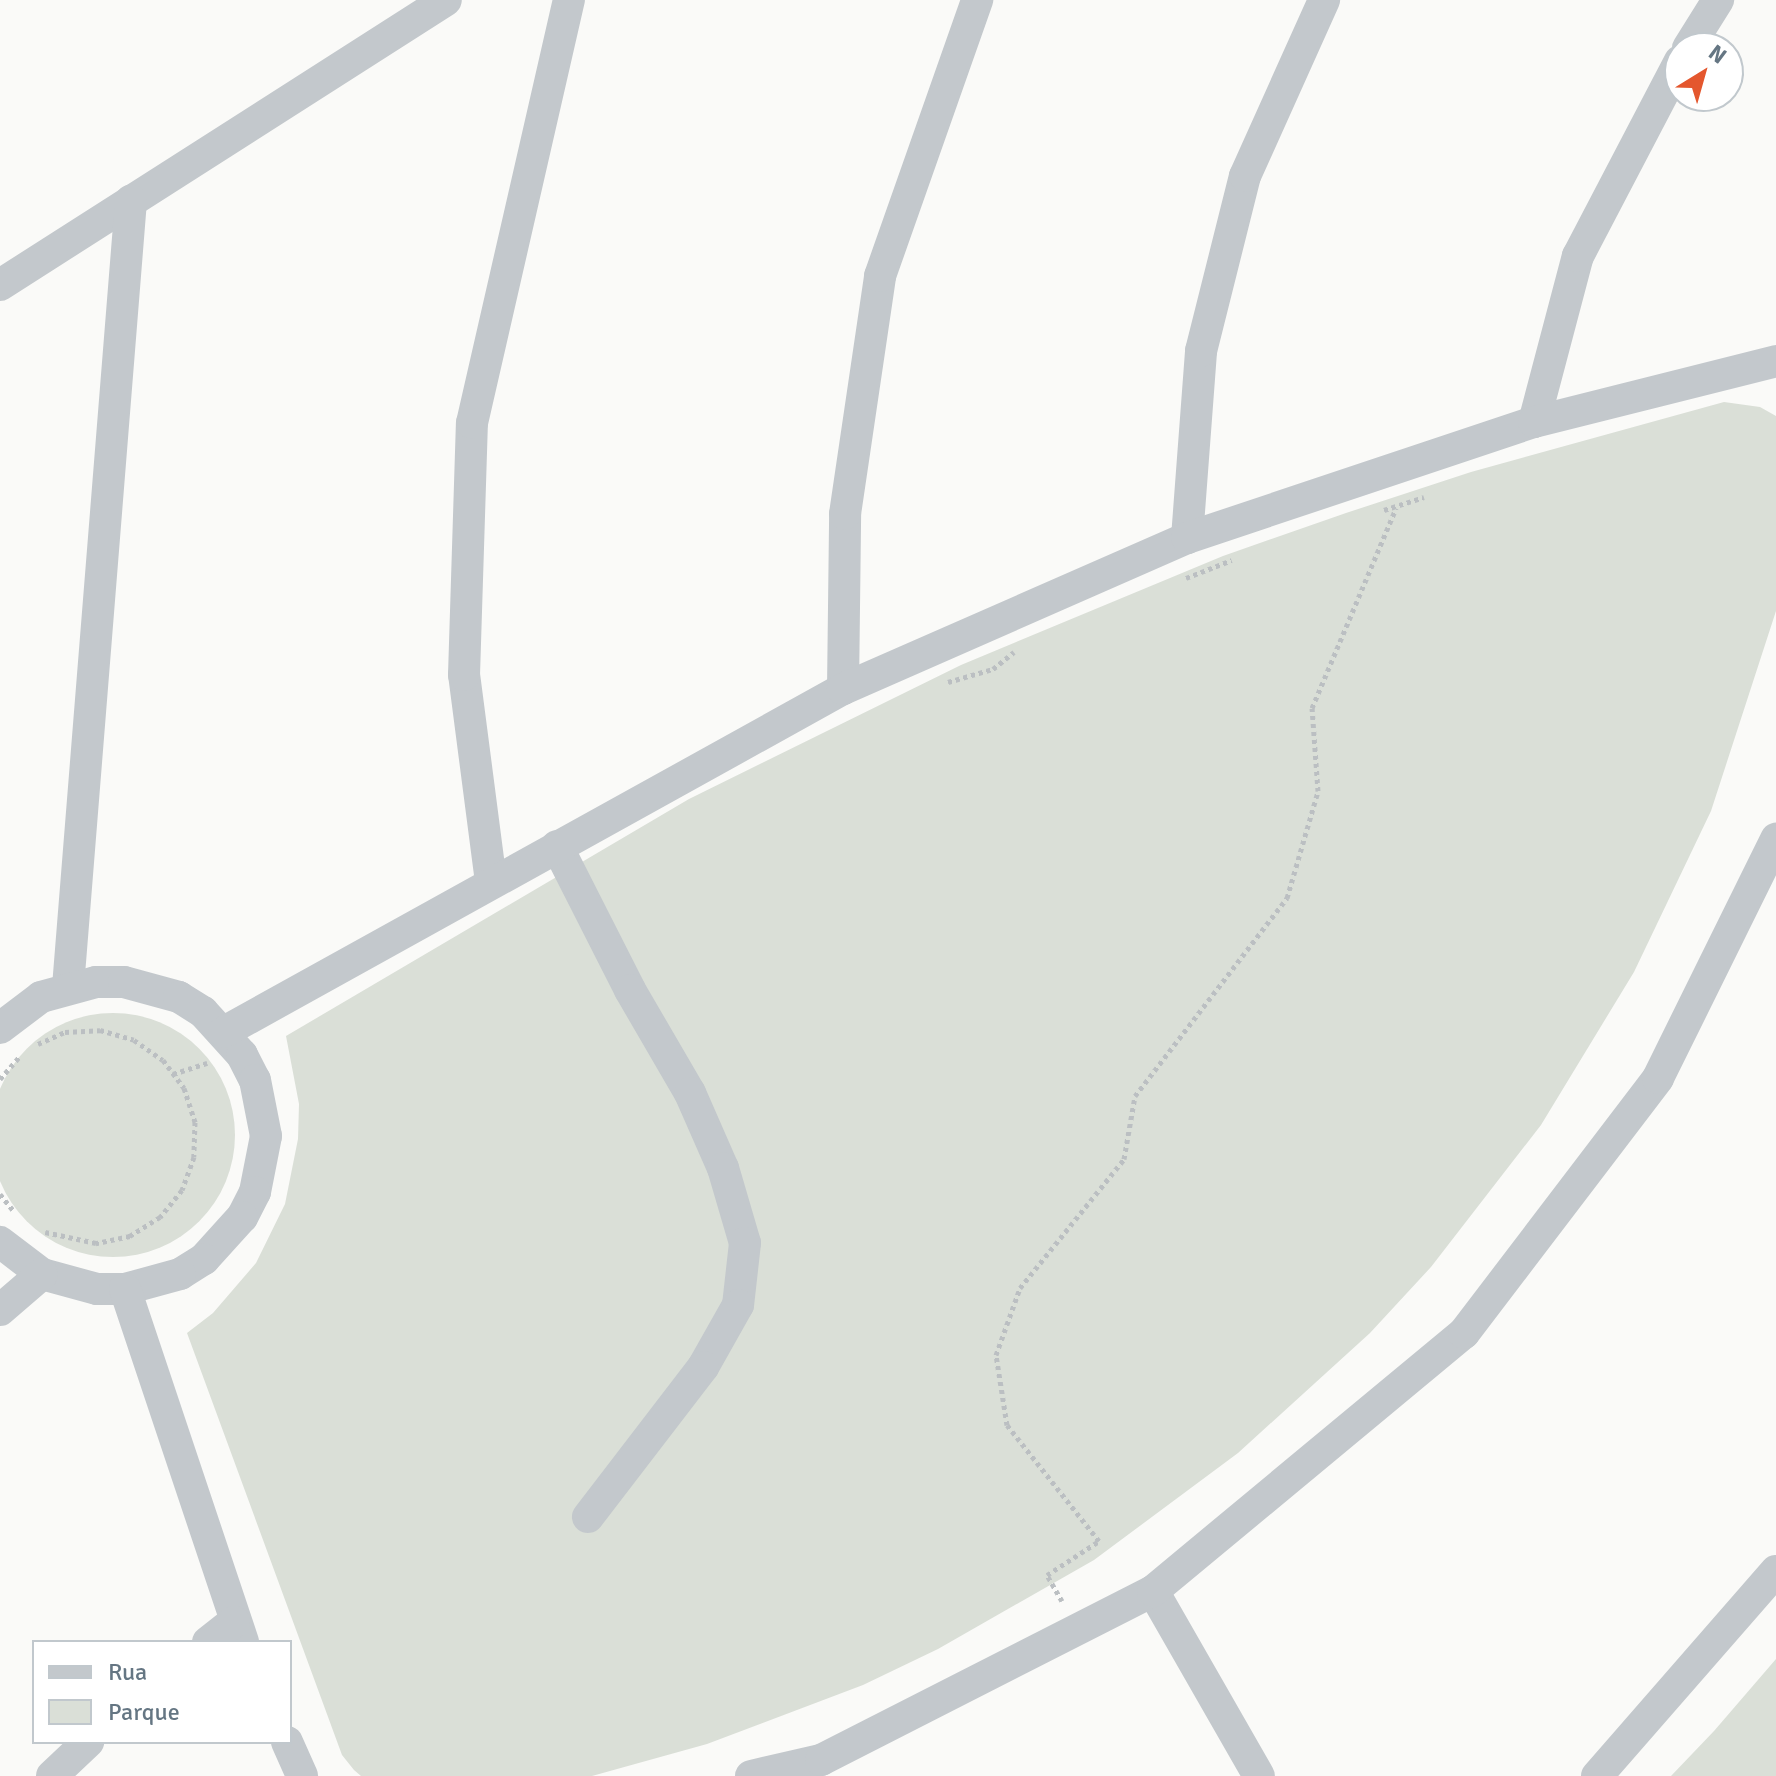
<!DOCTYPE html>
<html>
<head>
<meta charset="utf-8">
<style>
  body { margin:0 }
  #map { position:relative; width:1776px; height:1776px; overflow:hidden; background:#fafaf8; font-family:Signika,sans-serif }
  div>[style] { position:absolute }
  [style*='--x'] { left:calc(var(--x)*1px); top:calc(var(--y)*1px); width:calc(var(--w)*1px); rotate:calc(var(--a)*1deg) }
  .green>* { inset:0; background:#dadfd7 }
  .round { border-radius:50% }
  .path>* { height:5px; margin-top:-2.5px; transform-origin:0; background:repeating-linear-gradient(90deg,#bbbfc2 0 4px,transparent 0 8px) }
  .minor>* { height:32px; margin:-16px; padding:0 16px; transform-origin:16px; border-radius:16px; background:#c3c8cc }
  span { translate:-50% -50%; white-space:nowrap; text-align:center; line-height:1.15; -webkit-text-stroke:8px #fff; paint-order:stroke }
  .legend { position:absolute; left:32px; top:1640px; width:260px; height:104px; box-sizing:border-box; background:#fff; border:2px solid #c1c8cd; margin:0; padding:10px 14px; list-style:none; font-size:24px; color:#657683 }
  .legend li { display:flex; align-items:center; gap:16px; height:40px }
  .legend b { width:40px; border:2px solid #c1c8cd }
  .north { position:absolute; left:1664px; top:32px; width:80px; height:80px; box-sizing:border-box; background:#fff; border:2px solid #c1c8cd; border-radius:50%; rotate:37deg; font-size:22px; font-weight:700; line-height:32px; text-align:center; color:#657683 }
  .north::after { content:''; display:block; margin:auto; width:28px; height:36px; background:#e4572e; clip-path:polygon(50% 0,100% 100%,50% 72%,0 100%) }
</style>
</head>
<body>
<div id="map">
  <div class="green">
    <div style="clip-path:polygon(1724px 402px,1760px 407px,1776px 416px,1776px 611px,1711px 811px,1634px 972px,1541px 1125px,1431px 1267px,1370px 1333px,1238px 1453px,1094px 1560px,938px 1649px,863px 1685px,707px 1744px,592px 1776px,361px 1776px,354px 1770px,342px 1755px,187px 1333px,213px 1313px,256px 1263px,285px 1204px,298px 1139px,299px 1104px,286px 1036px,689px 799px,961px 665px,1223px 556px,1346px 513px,1471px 472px)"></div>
    <div class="round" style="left:-9px;top:1013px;width:244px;height:244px"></div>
    <div style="clip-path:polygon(1776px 1659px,1776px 1776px,1671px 1776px,1714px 1731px)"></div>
  </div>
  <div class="path">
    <div style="--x:1384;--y:510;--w:42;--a:-18"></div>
    <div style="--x:1186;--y:578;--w:49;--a:-21.4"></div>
    <div style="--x:948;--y:682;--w:47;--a:-16.1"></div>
    <div style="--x:993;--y:669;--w:27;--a:-39"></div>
    <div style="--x:38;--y:1044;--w:30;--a:-24"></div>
    <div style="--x:65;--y:1032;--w:35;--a:-3"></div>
    <div style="--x:100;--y:1030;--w:35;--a:16"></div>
    <div style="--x:134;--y:1040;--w:35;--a:35"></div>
    <div style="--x:163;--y:1060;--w:35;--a:53"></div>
    <div style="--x:184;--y:1088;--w:36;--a:72"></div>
    <div style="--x:195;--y:1122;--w:35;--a:92"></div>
    <div style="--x:194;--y:1157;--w:35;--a:110"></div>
    <div style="--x:182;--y:1190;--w:35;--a:129"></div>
    <div style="--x:160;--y:1217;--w:36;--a:148"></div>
    <div style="--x:130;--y:1236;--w:35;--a:168"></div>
    <div style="--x:96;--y:1243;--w:52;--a:-167.8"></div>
    <div style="--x:173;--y:1074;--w:36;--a:-18"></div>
    <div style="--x:0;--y:1079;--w:30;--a:-49"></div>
    <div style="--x:0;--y:1194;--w:22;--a:51"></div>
    <div style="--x:1062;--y:1601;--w:30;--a:-120"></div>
    <div style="--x:1047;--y:1575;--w:62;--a:-33.2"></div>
    <div style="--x:1099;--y:1541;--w:148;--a:-128.4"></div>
    <div style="--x:1007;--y:1425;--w:71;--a:-98.9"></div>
    <div style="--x:996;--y:1355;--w:71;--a:-70.3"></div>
    <div style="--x:1020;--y:1288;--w:166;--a:-51.1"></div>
    <div style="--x:1124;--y:1159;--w:64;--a:-80.1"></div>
    <div style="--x:1135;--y:1096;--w:250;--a:-52.5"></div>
    <div style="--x:1287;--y:898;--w:111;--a:-73.8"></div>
    <div style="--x:1318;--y:791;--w:83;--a:-94.1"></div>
    <div style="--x:1312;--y:708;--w:217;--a:-67.2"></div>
  </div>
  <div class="minor">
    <div style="--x:1688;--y:48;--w:57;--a:-58"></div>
    <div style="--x:0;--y:285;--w:529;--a:-32.58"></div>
    <div style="--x:1534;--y:422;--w:172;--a:-75.2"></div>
    <div style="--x:1578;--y:256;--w:220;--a:-62.4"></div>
    <div style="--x:1187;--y:538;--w:188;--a:-85.7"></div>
    <div style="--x:1201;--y:351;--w:180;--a:-75.9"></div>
    <div style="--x:1245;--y:176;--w:193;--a:-65.8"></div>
    <div style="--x:843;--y:689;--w:175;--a:-89.3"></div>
    <div style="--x:845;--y:514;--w:241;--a:-81.6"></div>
    <div style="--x:880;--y:276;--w:293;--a:-70.6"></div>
    <div style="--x:557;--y:846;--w:161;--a:63.1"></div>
    <div style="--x:630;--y:990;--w:119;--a:59.8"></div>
    <div style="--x:690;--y:1093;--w:82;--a:66.3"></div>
    <div style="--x:723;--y:1168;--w:78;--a:73.7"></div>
    <div style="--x:745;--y:1243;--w:62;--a:96.4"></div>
    <div style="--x:738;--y:1305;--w:71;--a:119.4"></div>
    <div style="--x:703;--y:1367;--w:189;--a:127.5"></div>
    <div style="--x:491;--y:882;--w:209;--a:-97.4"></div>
    <div style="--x:464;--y:675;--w:252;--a:-88.2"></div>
    <div style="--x:472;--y:423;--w:434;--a:-77.1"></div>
    <div style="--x:68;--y:987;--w:789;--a:-85.42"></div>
    <div style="--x:0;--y:1028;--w:51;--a:-37.1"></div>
    <div style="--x:41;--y:997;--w:57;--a:-15.3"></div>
    <div style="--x:96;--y:982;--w:28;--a:0"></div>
    <div style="--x:124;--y:982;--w:57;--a:15.3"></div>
    <div style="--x:179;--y:997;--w:28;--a:32"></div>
    <div style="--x:203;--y:1012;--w:58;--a:47.8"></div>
    <div style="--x:242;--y:1055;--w:28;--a:63"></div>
    <div style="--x:255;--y:1080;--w:57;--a:78.9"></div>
    <div style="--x:266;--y:1136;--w:57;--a:101.1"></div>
    <div style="--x:255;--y:1192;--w:28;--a:117"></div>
    <div style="--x:242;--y:1217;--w:57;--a:132.1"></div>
    <div style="--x:204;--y:1259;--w:28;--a:148"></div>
    <div style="--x:180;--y:1274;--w:57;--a:164.7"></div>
    <div style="--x:125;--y:1289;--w:28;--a:180"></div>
    <div style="--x:97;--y:1289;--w:57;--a:-164.7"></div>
    <div style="--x:42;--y:1274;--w:53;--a:-142.7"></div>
    <div style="--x:224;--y:1032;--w:708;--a:-28.99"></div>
    <div style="--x:843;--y:689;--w:376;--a:-23.7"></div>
    <div style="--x:1187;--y:538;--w:366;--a:-18.5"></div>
    <div style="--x:1534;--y:422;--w:250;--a:-14.1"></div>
    <div style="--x:125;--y:1289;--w:372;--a:71.5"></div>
    <div style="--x:0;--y:1310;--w:55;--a:-40.6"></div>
    <div style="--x:1153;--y:1591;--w:213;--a:60.2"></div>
    <div style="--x:208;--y:1642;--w:33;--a:-38"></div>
    <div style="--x:287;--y:1742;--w:37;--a:66"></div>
    <div style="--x:52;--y:1776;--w:50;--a:-43.4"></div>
    <div style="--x:751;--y:1776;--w:72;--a:-12.9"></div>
    <div style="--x:821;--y:1760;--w:373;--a:-27"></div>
    <div style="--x:1153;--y:1591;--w:404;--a:-39.7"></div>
    <div style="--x:1464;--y:1333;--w:320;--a:-52.7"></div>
    <div style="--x:1658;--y:1078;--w:267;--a:-63.7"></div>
    <div style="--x:1597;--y:1776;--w:272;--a:-48.9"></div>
  </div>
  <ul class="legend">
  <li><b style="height:10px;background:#c3c8cc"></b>Rua</li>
  <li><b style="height:22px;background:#dadfd7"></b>Parque</li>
  </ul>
  <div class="north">N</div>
</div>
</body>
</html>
